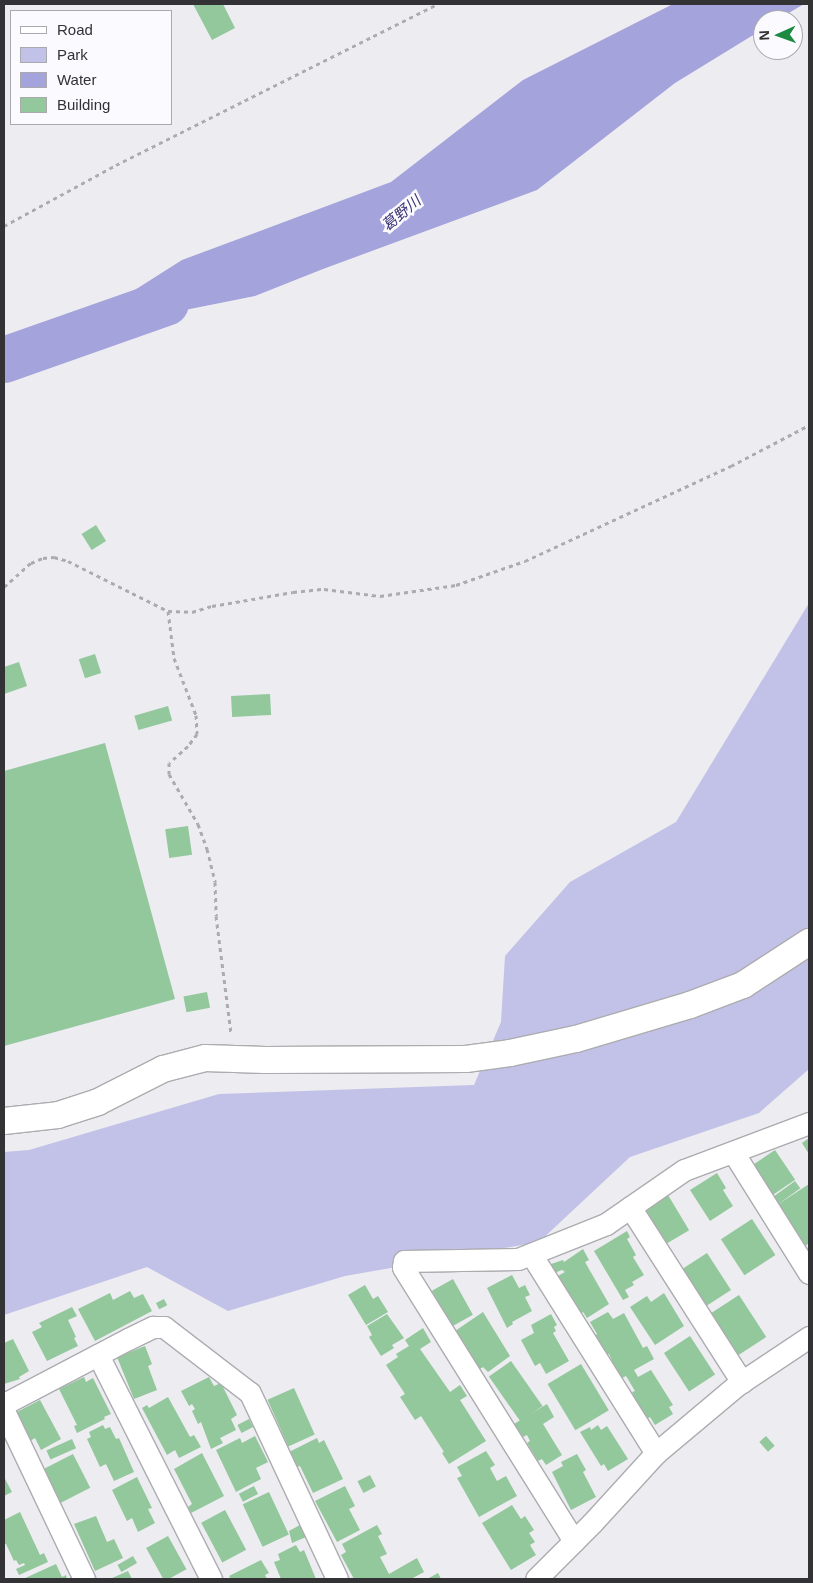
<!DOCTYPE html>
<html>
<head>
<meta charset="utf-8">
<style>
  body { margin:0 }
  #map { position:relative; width:813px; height:1583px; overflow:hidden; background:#ececf1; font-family:Helvetica,"Noto Sans JP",sans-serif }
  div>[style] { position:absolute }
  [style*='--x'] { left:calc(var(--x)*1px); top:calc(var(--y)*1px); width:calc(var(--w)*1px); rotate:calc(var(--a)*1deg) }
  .green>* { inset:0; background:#c2c1e7 }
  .water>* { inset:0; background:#a5a3db }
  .river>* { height:46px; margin:-23px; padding:0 23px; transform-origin:23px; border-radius:23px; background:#a5a3db }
  .building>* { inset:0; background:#93c79c; transform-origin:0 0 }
  .path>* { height:3px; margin-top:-1.5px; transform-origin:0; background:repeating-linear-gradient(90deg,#acacb0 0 4px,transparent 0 8px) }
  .roads { filter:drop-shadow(1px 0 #acacb0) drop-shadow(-1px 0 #acacb0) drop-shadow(0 1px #acacb0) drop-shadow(0 -1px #acacb0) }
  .minor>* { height:21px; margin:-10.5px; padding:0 10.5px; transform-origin:10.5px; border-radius:10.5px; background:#fff }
  .tertiary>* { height:26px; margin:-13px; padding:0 13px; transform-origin:13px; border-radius:13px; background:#fff }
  span { translate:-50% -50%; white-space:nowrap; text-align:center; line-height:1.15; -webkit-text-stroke:5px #fafaff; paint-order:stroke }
  .water-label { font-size:15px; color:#3b3275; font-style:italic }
  .frame { position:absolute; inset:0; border:5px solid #333335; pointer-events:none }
  .legend { position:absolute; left:10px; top:10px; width:162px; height:115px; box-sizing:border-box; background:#fafaff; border:1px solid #aaaaae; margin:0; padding:6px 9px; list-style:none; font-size:15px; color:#333335 }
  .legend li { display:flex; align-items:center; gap:10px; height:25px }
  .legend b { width:25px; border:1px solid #aaaaae }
  .north { position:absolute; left:753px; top:10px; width:50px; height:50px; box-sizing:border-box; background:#fafaff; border:1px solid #aaaaae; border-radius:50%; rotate:268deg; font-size:14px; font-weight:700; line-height:20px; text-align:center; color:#333335 }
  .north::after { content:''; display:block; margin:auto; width:18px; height:22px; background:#1d8a42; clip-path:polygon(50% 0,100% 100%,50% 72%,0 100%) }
</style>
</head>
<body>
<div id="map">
  <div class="green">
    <div style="clip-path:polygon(809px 603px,809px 1069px,759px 1113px,630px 1157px,539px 1242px,345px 1276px,228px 1311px,147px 1267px,4px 1315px,4px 1152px,29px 1150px,219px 1094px,474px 1085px,501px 1022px,505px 956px,570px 882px,676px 822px)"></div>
  </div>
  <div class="water">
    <div style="clip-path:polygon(673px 4px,804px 4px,777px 20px,763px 20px,763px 29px,675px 83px,537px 190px,323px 269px,255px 296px,175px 312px,115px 334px,104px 330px,108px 307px,182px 260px,391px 182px,523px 80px)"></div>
  </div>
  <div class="river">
    <div style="--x:4;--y:360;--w:172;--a:-19.4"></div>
  </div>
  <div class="building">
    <div style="clip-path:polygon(193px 4px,223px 4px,235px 28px,212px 40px)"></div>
    <div style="left:96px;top:525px;width:19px;height:17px;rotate:58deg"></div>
    <div style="left:95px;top:654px;width:20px;height:17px;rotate:72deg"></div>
    <div style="clip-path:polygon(19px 662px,27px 686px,4px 694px,4px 667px)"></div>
    <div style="left:270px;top:694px;width:21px;height:39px;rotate:87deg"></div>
    <div style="left:168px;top:706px;width:15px;height:35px;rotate:74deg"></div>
    <div style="clip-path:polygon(105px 743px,175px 999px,4px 1046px,4px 771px)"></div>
    <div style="left:188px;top:826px;width:29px;height:23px;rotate:82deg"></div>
    <div style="left:207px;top:992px;width:16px;height:24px;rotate:79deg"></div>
    <div style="clip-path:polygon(809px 1138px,809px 1154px,802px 1143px)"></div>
    <div style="left:775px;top:1150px;width:36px;height:27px;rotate:56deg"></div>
    <div style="clip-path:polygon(717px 1173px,726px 1188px,723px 1190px,733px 1206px,710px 1221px,690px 1190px)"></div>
    <div style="left:795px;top:1181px;width:9px;height:26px;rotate:54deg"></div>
    <div style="clip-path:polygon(809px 1184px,809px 1243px,804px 1247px,777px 1205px)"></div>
    <div style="left:668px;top:1195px;width:41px;height:27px;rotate:59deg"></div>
    <div style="left:752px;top:1219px;width:43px;height:37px;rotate:57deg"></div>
    <div style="clip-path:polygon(627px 1231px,630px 1237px,627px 1239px,636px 1255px,633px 1257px,644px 1275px,632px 1282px,634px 1285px,625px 1290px,629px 1297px,623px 1300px,594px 1251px)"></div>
    <div style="clip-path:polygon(583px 1249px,589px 1260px,585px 1262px,609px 1304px,587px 1318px,583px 1312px,580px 1314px,558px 1276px,565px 1272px,562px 1270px,554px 1273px,551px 1264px,563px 1260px,564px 1262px)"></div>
    <div style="left:707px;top:1253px;width:44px;height:29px;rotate:57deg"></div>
    <div style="clip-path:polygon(512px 1275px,519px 1288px,525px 1285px,530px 1295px,525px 1297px,532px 1311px,512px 1322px,513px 1324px,507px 1328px,487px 1288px)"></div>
    <div style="left:453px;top:1279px;width:41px;height:24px;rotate:61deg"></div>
    <div style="clip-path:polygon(365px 1285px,373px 1299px,378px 1296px,388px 1312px,366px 1325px,348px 1295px)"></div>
    <div style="clip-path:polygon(130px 1291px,134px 1298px,143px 1294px,152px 1311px,95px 1341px,78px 1309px,110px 1293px,113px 1300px)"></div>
    <div style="clip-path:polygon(664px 1293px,684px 1326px,655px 1345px,630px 1307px,647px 1296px,651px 1302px)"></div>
    <div style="left:739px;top:1295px;width:50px;height:33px;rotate:57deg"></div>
    <div style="left:164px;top:1299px;width:7px;height:9px;rotate:63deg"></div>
    <div style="clip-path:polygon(72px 1307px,77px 1316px,68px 1320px,76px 1337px,74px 1338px,78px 1346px,47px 1361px,32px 1332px,42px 1327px,39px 1323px)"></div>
    <div style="clip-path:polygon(483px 1312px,510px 1356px,488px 1372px,483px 1367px,480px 1369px,455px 1331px)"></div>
    <div style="clip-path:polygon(608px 1312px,613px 1319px,624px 1313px,643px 1348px,647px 1346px,654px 1359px,634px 1370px,638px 1377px,651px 1370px,673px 1405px,669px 1407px,673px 1414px,655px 1425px,650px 1417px,647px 1419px,639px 1406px,632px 1392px,635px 1391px,626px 1376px,620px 1379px,609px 1354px,606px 1355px,595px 1336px,597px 1334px,590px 1322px)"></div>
    <div style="clip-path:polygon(387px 1314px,404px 1338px,392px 1345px,394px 1348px,381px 1356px,369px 1337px,372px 1335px,367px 1326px)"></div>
    <div style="clip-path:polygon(551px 1314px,557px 1325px,554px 1327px,556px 1331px,553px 1333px,569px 1361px,546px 1374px,540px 1363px,535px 1366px,521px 1340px,534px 1333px,531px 1325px)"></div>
    <div style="clip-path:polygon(423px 1328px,431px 1342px,420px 1349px,450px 1392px,460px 1385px,467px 1396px,460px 1400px,486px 1441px,449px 1464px,442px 1453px,444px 1452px,421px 1416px,415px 1420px,400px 1397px,405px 1394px,386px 1365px,398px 1357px,396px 1354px,409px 1346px,405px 1340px)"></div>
    <div style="left:690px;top:1336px;width:46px;height:31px;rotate:57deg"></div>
    <div style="clip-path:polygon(13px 1339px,29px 1371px,19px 1377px,20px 1379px,4px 1384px,4px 1343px)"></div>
    <div style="clip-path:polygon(145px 1346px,152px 1364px,148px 1366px,157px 1390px,134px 1399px,117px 1357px)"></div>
    <div style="left:511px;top:1361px;width:55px;height:27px;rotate:55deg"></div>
    <div style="left:581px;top:1364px;width:54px;height:39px;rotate:59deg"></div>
    <div style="clip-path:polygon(84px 1377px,86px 1382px,93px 1378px,111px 1414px,104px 1417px,105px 1419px,77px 1433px,74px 1426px,77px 1425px,59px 1389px)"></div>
    <div style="clip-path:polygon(209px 1377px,214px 1386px,221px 1383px,237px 1415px,231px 1419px,236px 1430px,220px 1438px,223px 1443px,211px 1449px,201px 1422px,198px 1424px,192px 1411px,195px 1409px,192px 1404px,189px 1406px,181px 1391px)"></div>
    <div style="left:294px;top:1388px;width:51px;height:29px;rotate:66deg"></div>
    <div style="clip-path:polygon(168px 1397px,190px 1437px,194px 1435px,201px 1447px,179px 1458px,175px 1450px,167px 1455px,142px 1408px,147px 1405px,149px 1408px)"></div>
    <div style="clip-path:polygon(40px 1400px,61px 1439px,41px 1450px,35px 1438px,30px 1441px,15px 1413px)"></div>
    <div style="clip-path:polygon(547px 1404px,554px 1417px,543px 1424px,562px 1455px,546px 1465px,542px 1459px,538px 1461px,527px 1443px,530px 1441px,527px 1435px,523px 1437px,514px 1424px)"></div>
    <div style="left:249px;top:1419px;width:9px;height:13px;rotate:63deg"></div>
    <div style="clip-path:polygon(103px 1425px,105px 1429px,110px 1427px,116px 1439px,119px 1438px,134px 1472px,114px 1481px,106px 1464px,100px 1467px,87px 1439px,91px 1437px,89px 1432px)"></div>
    <div style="clip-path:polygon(598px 1425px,601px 1430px,607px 1426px,628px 1459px,608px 1471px,604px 1464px,601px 1466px,580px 1432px,590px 1427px,591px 1430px)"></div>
    <div style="clip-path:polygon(255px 1436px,268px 1462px,256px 1468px,261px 1479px,236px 1492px,216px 1450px,240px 1438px,242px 1443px)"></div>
    <div style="left:766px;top:1436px;width:13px;height:9px;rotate:48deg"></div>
    <div style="clip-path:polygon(317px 1438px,319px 1443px,324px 1440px,343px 1479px,313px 1493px,300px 1466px,297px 1467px,289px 1452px)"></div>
    <div style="left:72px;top:1439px;width:10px;height:28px;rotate:66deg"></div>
    <div style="clip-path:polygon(486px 1451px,495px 1465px,490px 1468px,497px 1481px,506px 1476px,517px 1496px,479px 1517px,457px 1478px,462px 1476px,457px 1467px)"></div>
    <div style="clip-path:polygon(202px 1453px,224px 1496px,191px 1513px,188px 1507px,192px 1504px,174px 1469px)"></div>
    <div style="left:73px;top:1454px;width:38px;height:33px;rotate:63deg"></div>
    <div style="clip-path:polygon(577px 1454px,586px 1470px,583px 1472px,596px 1497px,571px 1510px,552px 1472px,563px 1466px,561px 1462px)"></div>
    <div style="left:370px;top:1475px;width:13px;height:14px;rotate:63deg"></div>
    <div style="clip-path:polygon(4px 1477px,12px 1492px,4px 1496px)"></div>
    <div style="clip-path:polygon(137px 1477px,152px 1508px,148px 1509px,155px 1523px,138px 1532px,132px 1518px,127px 1521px,112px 1490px)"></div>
    <div style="left:254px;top:1486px;width:9px;height:17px;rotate:63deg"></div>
    <div style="clip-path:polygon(345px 1486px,355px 1506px,349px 1509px,360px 1530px,337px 1542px,315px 1501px)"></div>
    <div style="left:269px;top:1492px;width:47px;height:29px;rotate:65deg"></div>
    <div style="clip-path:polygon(512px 1505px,521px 1519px,525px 1516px,534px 1530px,529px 1533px,535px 1542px,530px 1545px,536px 1555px,511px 1570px,482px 1523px)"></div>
    <div style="left:225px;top:1510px;width:45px;height:27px;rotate:62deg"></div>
    <div style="clip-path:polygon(20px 1512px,40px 1555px,44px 1553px,48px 1562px,19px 1575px,16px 1569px,25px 1565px,24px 1563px,19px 1565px,16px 1560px,14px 1561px,6px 1544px,4px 1544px,4px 1520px)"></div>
    <div style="clip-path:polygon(96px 1516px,107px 1542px,114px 1539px,123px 1558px,95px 1571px,74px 1524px)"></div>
    <div style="clip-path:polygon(300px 1525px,306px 1537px,292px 1543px,289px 1531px)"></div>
    <div style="clip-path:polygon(377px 1525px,382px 1534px,378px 1536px,387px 1554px,380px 1557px,389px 1574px,417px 1558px,424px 1572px,411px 1579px,354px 1579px,341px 1555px,346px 1552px,342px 1544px)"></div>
    <div style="left:168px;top:1536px;width:38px;height:25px;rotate:61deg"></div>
    <div style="clip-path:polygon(296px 1545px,300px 1552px,304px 1550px,316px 1579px,281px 1579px,274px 1562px,280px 1560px,278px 1554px)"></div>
    <div style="left:133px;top:1556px;width:8px;height:18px;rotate:60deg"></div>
    <div style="clip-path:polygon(261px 1560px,269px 1573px,265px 1575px,267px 1579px,231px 1579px,229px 1576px)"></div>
    <div style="clip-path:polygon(56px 1564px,62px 1577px,66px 1575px,67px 1579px,23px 1579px)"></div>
    <div style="clip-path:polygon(128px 1571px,132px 1579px,110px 1579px)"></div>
    <div style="clip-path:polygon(438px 1573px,441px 1579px,430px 1579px,429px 1578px)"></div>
  </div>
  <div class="path">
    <div style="--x:4;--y:226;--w:128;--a:-28.6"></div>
    <div style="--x:116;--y:165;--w:359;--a:-26.6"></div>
    <div style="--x:4;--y:587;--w:36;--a:-42"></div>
    <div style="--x:31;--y:563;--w:13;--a:-23"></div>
    <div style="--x:43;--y:558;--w:11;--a:-5"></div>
    <div style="--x:54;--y:557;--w:15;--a:16"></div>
    <div style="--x:68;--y:561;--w:112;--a:26.6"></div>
    <div style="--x:168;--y:611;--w:24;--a:2"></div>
    <div style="--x:192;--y:612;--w:21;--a:-17"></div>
    <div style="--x:212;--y:606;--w:82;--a:-9.8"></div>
    <div style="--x:293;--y:592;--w:31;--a:-6"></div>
    <div style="--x:324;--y:589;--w:56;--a:7.1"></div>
    <div style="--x:380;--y:596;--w:77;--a:-8.2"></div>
    <div style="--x:456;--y:585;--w:73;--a:-19.2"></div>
    <div style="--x:525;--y:561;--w:227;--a:-24.8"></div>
    <div style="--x:731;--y:466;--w:88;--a:-27.7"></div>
    <div style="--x:168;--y:611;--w:47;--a:82.7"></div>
    <div style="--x:174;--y:658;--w:61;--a:68.9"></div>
    <div style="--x:196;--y:715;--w:19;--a:87"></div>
    <div style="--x:197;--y:734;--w:15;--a:127"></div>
    <div style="--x:188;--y:746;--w:25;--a:138"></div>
    <div style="--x:169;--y:763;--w:11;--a:90"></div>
    <div style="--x:169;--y:774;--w:58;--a:59.9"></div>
    <div style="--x:198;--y:824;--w:27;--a:70"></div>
    <div style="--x:207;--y:849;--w:34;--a:76"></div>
    <div style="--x:215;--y:882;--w:34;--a:88"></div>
    <div style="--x:216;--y:916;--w:118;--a:82.7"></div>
  </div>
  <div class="roads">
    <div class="minor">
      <div style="--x:733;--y:1152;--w:143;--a:57.9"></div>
      <div style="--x:630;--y:1207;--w:208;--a:57.4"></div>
      <div style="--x:531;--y:1254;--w:235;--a:57.9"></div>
      <div style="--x:98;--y:1355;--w:251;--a:63.2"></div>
      <div style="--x:4;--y:1404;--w:140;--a:-27.7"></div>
      <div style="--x:128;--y:1339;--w:28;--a:-26"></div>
      <div style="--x:153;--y:1327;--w:11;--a:0"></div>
      <div style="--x:164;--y:1327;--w:108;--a:37.5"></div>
      <div style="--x:250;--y:1393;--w:205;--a:64.9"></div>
      <div style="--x:4;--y:1411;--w:186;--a:64.5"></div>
      <div style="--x:574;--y:1541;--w:323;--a:-122"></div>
      <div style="--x:403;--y:1267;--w:6;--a:-81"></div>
      <div style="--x:404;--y:1261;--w:114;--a:-1"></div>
      <div style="--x:518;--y:1259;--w:95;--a:-21.7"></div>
      <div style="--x:606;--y:1224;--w:95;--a:-34.7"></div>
      <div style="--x:684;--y:1170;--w:134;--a:-20.6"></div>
      <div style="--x:536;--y:1579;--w:79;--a:-45"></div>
      <div style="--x:592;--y:1523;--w:95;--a:-47.6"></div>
      <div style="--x:656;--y:1453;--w:106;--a:-40"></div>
      <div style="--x:737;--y:1385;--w:87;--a:-33.7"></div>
    </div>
    <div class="tertiary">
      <div style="--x:4;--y:1121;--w:54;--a:-6.3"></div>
      <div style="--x:58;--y:1115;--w:42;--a:-18"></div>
      <div style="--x:98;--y:1102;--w:73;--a:-26.9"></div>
      <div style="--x:163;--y:1069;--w:43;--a:-14.7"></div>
      <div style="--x:205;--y:1058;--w:60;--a:1.9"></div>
      <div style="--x:265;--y:1060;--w:201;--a:-0.3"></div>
      <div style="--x:466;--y:1059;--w:44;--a:-7.8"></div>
      <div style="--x:510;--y:1053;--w:67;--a:-12"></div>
      <div style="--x:576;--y:1039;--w:119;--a:-16.6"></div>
      <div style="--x:690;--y:1005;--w:57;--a:-20.7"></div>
      <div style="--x:743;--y:985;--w:79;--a:-33.1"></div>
    </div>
  </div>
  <div class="water-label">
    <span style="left:401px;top:213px;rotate:-40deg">葛野川</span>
  </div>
  <div class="frame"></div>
  <ul class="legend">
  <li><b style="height:6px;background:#fff"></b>Road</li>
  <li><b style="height:14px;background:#c2c1e7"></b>Park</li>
  <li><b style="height:14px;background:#a5a3db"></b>Water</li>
  <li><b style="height:14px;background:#93c79c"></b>Building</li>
  </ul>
  <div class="north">N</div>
</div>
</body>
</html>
